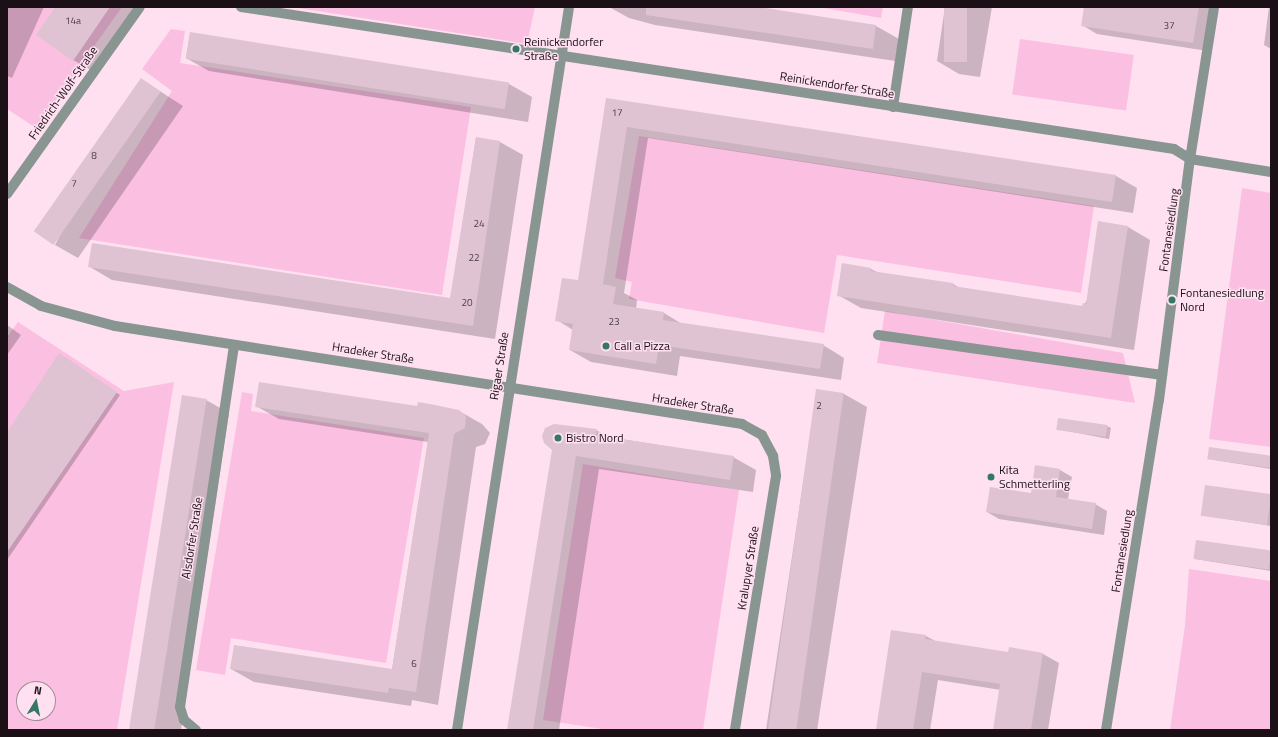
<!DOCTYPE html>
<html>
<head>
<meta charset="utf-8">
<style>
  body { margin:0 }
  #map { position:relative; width:1278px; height:737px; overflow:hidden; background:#fee0f0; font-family:"Titillium Web",sans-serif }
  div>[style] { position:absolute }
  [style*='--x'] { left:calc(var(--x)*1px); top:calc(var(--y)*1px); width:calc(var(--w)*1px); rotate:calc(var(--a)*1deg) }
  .green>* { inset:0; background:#fbc0e1; transform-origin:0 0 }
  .shadow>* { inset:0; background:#0003 }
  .building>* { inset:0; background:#dfc3d2; transform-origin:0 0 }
  .minor>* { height:10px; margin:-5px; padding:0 5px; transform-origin:5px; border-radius:5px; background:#889591 }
  .dots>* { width:11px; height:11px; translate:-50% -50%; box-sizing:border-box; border:2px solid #fee0f0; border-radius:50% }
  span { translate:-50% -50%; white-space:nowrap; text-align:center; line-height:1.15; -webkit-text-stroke:3px #fee0f0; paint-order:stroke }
  .number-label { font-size:10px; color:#4b3d44 }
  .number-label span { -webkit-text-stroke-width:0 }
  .poi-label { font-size:12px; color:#1a1015 }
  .left { translate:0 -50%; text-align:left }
  .street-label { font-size:12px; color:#1a1015 }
  .frame { position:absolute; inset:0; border:8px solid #1a1015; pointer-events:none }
  .north { position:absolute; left:16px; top:681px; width:40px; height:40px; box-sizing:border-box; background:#fee0f0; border:1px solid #a38d98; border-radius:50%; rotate:10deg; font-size:11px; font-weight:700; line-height:16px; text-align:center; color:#1a1015 }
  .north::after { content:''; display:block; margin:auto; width:14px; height:18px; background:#357767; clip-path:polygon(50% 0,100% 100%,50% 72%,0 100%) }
</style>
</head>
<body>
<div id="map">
  <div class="green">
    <div style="clip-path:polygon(7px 7px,122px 7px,36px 128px,7px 109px)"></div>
    <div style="clip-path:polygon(292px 7px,535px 7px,527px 44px)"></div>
    <div style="clip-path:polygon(818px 7px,883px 7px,881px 18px)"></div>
    <div style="clip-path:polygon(171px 29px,185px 31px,180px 63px,471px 107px,442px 295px,79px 238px,172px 91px,142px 69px)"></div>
    <div style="left:1020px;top:39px;width:115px;height:56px;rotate:8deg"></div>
    <div style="clip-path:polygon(639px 136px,1094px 206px,1081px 293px,837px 255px,824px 333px,629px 299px,632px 282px,615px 278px)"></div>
    <div style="clip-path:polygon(1242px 188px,1271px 193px,1271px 447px,1209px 439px)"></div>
    <div style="clip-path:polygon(885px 311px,1123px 353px,1135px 403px,877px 363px)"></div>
    <div style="clip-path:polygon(evenodd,18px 322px,124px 391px,174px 382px,117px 730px,7px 730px,7px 337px,18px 322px,24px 689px,48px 689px,48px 713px,24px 713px,24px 689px)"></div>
    <div style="clip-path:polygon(242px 392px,253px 394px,251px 411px,424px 438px,386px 663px,231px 638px,225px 675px,196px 670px)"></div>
    <div style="clip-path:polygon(583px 464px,739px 490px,703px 730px,609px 730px,543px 720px)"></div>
    <div style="clip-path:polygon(1189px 569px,1271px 581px,1271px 730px,1170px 730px,1185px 625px)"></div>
  </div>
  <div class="shadow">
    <div style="clip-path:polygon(7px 7px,44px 7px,12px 78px,7px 76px)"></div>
    <div style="clip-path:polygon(56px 7px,142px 7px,96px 73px,73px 60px)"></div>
    <div style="clip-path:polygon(609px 7px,753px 7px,876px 26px,899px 39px,895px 61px,655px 25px,629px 18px)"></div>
    <div style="clip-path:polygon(945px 7px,992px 7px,980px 77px,959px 74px,937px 61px)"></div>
    <div style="clip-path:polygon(1085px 7px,1214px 7px,1208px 51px,1097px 34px,1082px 25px)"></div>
    <div style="clip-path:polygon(1269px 7px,1271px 7px,1271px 49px,1264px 45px)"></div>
    <div style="clip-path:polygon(190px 34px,509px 84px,532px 97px,528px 122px,209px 71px,186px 58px)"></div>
    <div style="clip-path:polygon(141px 79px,183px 106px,78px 258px,55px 245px)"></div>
    <div style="clip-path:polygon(607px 99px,1116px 176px,1137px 188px,1133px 213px,648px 138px,624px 293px,637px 300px,636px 309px,664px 313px,682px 324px,823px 345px,844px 358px,841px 380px,680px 356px,677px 376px,591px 362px,570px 350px,573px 330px,557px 320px,579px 281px)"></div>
    <div style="clip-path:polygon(476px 138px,500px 142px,523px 155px,495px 339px,112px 280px,90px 267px,451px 299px)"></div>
    <div style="clip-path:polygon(1128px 227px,1150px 240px,1134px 350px,861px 308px,838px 295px,842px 264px,871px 269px,879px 273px,953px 284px,960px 288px,1083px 307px)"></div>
    <div style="clip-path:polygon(7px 325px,21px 335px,7px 355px)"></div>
    <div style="clip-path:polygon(63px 356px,120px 395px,7px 560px,7px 434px)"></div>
    <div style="clip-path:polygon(817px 390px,844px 394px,867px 407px,817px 730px,766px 730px)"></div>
    <div style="clip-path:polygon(206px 400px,229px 413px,181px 730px,130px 730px)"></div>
    <div style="clip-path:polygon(256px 406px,418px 407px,459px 411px,482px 424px,490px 433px,485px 444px,476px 447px,438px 705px,412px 700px,411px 706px,254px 682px,231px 669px,392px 670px,428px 442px,279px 419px)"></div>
    <div style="clip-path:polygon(1107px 426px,1111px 428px,1109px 439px,1057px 429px)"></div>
    <div style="clip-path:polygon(596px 430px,609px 437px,733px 457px,756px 470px,753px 492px,599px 469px,559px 730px,508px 730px,553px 450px)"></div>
    <div style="clip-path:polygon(1271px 457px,1271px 469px,1208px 459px)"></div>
    <div style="clip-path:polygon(1060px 470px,1072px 477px,1068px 499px,1095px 504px,1107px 511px,1104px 535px,999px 519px,987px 512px,1031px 494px)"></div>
    <div style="clip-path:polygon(1271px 495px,1271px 526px,1202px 515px)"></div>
    <div style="clip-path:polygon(1271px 551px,1271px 571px,1195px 559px)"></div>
    <div style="clip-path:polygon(926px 636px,937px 642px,1009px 654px,1043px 654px,1059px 663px,1048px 730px,994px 730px,1001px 690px,938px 680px,930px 730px,877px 730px)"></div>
  </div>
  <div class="building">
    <div style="clip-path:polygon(55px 7px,110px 7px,73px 61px,36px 35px)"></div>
    <div style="clip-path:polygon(646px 7px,759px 7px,876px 25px,873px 49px,646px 15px)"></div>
    <div style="left:944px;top:7px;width:23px;height:55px"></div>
    <div style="clip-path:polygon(1084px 7px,1199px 7px,1193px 43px,1081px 26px)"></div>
    <div style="left:190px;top:32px;width:323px;height:27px;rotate:9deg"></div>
    <div style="left:141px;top:78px;width:24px;height:187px;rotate:35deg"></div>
    <div style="clip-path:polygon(606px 98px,1116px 175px,1112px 202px,627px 127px,603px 284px,616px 287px,613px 304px,664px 312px,663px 320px,824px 344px,820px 369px,659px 345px,656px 364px,569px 350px,573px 324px,555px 321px,562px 278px,578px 280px)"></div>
    <div style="clip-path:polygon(476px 137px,500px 141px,473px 326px,88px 267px,92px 243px,450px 298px)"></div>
    <div style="clip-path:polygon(1098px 221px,1128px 226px,1111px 338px,837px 296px,842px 263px,871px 268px,871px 271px,953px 283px,953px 286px,1082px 306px,1083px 303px,1086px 304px)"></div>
    <div style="clip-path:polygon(59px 353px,117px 392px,7px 552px,7px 432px)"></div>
    <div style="clip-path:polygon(259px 382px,417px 406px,418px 402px,430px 404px,459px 410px,466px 416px,465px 428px,454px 434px,416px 692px,389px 688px,388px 693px,230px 669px,234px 645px,392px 669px,429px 433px,255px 407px)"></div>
    <div style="left:816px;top:389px;width:28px;height:345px;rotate:8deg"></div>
    <div style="left:182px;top:395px;width:25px;height:339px;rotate:9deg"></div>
    <div style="left:1058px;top:418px;width:50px;height:12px;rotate:8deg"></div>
    <div style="clip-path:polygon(554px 424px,597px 429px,596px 435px,614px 438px,734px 456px,730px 480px,576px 456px,533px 730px,507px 730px,552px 450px,544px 443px,542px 436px,545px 428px)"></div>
    <div style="left:1209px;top:447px;width:63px;height:12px;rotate:8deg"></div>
    <div style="clip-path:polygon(1035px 465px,1060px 469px,1056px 497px,1096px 503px,1092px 529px,986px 512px,990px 487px,1031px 493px)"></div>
    <div style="left:1205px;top:485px;width:67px;height:31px;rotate:8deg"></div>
    <div style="left:1196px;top:540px;width:76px;height:19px;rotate:8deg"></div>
    <div style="clip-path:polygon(891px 630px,926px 635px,925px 639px,1008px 652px,1009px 647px,1043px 653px,1031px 730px,993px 730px,1000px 684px,922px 672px,913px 730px,876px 730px)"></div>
  </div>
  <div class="minor">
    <div style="--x:241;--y:7;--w:944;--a:8.65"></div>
    <div style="--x:1174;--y:149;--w:19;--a:32"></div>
    <div style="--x:1190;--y:159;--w:82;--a:9.1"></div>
    <div style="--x:893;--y:107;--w:101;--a:-81.5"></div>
    <div style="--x:7;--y:194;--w:229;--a:-54.6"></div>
    <div style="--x:7;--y:287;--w:39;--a:29"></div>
    <div style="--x:41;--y:306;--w:77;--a:15.1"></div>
    <div style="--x:115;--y:326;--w:635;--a:8.88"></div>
    <div style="--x:742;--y:424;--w:23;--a:29"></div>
    <div style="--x:762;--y:435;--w:24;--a:62"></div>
    <div style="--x:773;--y:456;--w:20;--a:81"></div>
    <div style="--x:776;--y:476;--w:257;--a:99.2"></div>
    <div style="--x:878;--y:335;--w:287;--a:8"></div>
    <div style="--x:196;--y:730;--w:16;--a:-140"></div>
    <div style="--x:184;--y:720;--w:14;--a:-107"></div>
    <div style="--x:180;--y:707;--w:366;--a:-81.5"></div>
    <div style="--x:457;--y:730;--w:732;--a:-81.19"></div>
    <div style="--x:1106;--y:730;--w:334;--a:-80.9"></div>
    <div style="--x:1159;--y:400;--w:243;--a:-82.7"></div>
    <div style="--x:1190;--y:159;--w:154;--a:-81"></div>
  </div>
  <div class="dots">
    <div style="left:516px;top:49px;background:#357767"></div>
    <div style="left:1172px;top:300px;background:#357767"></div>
    <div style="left:606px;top:346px;background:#357767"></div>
    <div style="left:558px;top:438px;background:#357767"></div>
    <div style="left:991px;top:477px;background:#357767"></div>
  </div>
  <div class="number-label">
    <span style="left:73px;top:21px">14a</span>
    <span style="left:1169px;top:26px">37</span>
    <span style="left:617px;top:113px">17</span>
    <span style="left:94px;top:156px">8</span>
    <span style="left:74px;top:184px">7</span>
    <span style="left:479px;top:224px">24</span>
    <span style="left:474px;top:258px">22</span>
    <span style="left:467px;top:303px">20</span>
    <span style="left:614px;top:322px">23</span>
    <span style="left:819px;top:406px">2</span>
    <span style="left:414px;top:664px">6</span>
  </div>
  <div class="poi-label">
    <span class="left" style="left:524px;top:49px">Reinickendorfer<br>Straße</span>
    <span class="left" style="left:1180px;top:300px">Fontanesiedlung<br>Nord</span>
    <span class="left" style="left:614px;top:346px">Call a Pizza</span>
    <span class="left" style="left:566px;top:438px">Bistro Nord</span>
    <span class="left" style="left:999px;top:477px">Kita<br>Schmetterling</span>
  </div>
  <div class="street-label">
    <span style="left:837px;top:85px;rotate:9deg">Reinickendorfer Straße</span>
    <span style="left:63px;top:93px;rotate:-55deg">Friedrich-Wolf-Straße</span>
    <span style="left:1169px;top:230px;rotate:-82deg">Fontanesiedlung</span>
    <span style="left:373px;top:353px;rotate:9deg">Hradeker Straße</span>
    <span style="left:499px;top:366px;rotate:-81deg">Rigaer Straße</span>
    <span style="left:693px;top:404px;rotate:9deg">Hradeker Straße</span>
    <span style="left:192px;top:538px;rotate:-81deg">Alsdorfer Straße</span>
    <span style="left:1122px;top:551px;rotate:-81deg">Fontanesiedlung</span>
    <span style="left:748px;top:568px;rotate:-81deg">Kralupyer Straße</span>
  </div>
  <div class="frame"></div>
  <div class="north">N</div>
</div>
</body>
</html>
